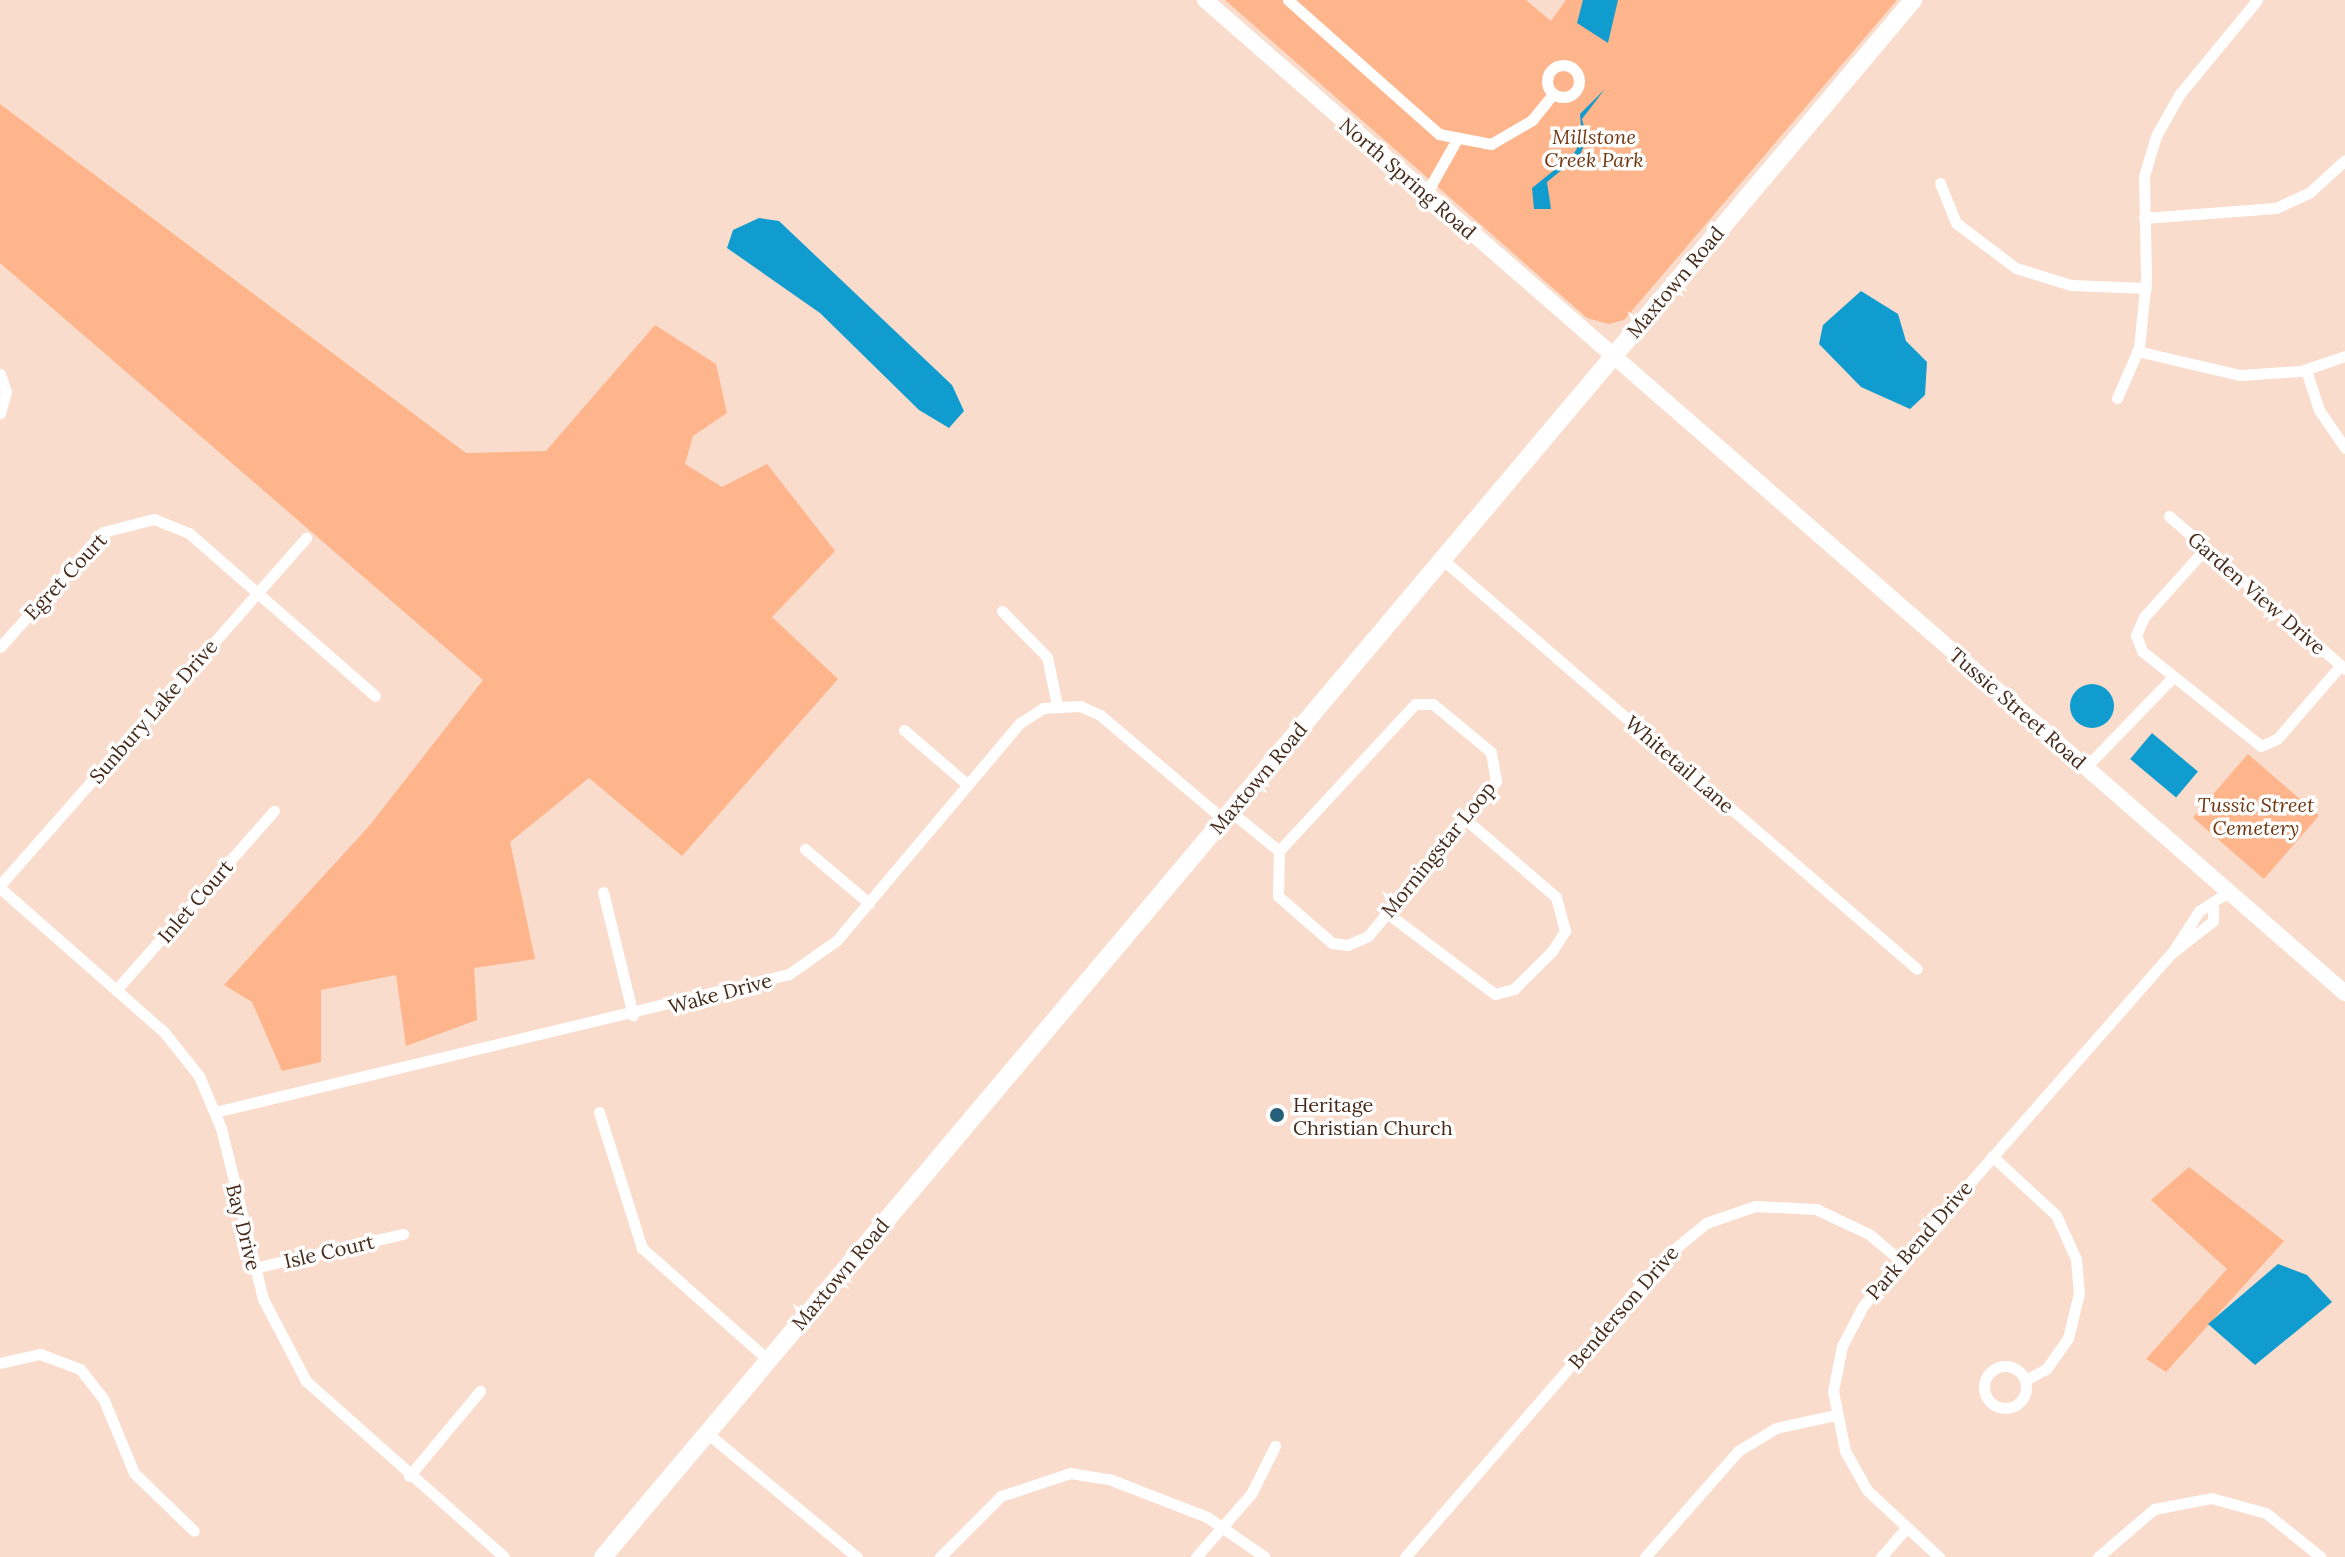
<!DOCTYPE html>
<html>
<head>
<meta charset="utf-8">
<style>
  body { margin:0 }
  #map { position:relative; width:2345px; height:1557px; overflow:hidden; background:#fadccc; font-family:Lora,serif }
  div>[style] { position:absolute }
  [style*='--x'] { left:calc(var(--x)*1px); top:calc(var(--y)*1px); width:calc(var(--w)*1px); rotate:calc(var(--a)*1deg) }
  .green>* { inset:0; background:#feb58b; transform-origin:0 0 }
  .water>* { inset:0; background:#109cce; transform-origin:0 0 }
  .round { border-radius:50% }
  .street>* { height:11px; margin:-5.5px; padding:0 5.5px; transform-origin:5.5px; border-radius:5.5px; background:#fff }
  .street>.ring { margin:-5.5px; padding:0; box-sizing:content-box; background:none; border:11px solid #fff; border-radius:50% }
  .secondary>* { height:16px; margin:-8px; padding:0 8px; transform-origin:8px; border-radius:8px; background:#fff }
  .primary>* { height:18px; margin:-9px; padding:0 9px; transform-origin:9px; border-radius:9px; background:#fff }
  .dots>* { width:22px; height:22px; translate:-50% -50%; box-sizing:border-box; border:4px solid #fff; border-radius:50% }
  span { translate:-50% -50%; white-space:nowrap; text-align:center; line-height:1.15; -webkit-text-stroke:7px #fff; paint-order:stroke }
  .park-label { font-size:20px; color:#703710; font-style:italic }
  .street-label { font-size:20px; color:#472b1a }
  .poi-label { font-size:20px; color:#472b1a }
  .left { translate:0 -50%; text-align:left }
</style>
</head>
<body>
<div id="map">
  <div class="green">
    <div style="clip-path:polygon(1225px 0,1526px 0,1551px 21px,1566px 0,1897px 0,1624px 320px,1609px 324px,1587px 318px)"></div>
    <div style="clip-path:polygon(0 104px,466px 453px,546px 451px,655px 325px,716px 364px,727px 413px,693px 436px,685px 464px,722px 487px,767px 464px,835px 551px,772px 617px,838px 679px,682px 856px,589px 778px,510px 842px,535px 959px,474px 968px,477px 1020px,406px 1046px,396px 975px,321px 990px,321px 1062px,282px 1071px,252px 1002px,224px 985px,370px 825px,483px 680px,0 263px)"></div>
    <div style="left:2248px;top:754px;width:94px;height:84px;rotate:41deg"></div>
    <div style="clip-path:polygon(2189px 1167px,2284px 1241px,2166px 1372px,2146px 1359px,2227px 1269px,2151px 1200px)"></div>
  </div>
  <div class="water">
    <div style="clip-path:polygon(1583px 0,1618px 0,1608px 43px,1577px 23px)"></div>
    <div style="clip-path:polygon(1605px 89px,1582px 119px,1587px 138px,1580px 155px,1547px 182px,1551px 209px,1534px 209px,1532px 188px,1573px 155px,1582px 140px,1580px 114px)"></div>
    <div style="clip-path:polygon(759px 218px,779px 221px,952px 385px,964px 411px,949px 428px,919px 410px,820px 313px,727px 248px,733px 230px)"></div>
    <div style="clip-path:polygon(1861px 291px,1898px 314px,1906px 341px,1927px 362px,1925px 395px,1910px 409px,1861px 387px,1819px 344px,1823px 325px)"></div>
    <div class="round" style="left:2070px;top:684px;width:44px;height:44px"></div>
    <div style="left:2152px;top:733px;width:60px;height:34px;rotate:40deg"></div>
    <div style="clip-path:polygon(2278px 1264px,2307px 1275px,2332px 1302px,2255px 1365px,2208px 1324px)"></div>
  </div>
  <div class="street">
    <div style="--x:1288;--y:0;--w:202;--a:41.6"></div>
    <div style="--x:1439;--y:134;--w:53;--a:10.9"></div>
    <div style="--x:1491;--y:144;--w:48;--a:-30.3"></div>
    <div style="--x:1532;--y:120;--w:33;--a:-51"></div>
    <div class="ring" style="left:1547px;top:65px;width:21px;height:21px"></div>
    <div style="--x:1940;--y:183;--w:43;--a:68.2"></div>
    <div style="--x:1956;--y:223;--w:75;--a:36.9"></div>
    <div style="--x:2016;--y:268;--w:58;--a:17.2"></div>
    <div style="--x:2071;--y:285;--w:75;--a:2.3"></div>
    <div style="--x:1426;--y:194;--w:63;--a:-60.6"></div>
    <div style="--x:2144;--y:218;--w:132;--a:-4.3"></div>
    <div style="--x:2276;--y:208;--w:38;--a:-25"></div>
    <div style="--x:2310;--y:192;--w:47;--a:-42.4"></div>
    <div style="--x:2137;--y:351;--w:106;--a:13.1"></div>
    <div style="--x:2240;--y:375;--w:61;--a:-3.8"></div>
    <div style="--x:2301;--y:371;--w:46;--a:-18.8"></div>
    <div style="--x:2306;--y:370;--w:42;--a:72"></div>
    <div style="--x:2319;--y:410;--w:46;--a:55.6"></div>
    <div style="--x:0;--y:374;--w:18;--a:71"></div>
    <div style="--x:6;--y:391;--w:23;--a:105"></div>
    <div style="--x:2117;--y:398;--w:55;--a:-66.3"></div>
    <div style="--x:2139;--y:348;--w:69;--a:-84.2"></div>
    <div style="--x:2146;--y:279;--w:103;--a:-91.1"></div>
    <div style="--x:2144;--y:176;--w:42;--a:-73.3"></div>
    <div style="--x:2156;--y:136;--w:47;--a:-60.7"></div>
    <div style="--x:2179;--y:95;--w:123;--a:-50.6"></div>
    <div style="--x:2169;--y:516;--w:233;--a:41"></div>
    <div style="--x:2205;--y:549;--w:91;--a:131.9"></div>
    <div style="--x:2144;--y:617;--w:20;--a:114"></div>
    <div style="--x:2136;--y:635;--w:17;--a:69"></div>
    <div style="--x:2142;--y:651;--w:152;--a:38.6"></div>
    <div style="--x:2261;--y:746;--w:17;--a:-24"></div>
    <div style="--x:2277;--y:739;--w:96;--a:-49.2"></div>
    <div style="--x:1442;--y:559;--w:627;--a:40.8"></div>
    <div style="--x:1002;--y:611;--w:64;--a:45.6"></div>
    <div style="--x:1047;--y:657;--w:49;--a:78.2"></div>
    <div style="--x:0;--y:647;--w:154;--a:-48.2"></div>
    <div style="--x:103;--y:532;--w:53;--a:-14.3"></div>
    <div style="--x:154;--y:519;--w:38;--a:22"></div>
    <div style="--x:189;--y:533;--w:247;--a:41.2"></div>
    <div style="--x:904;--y:730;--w:84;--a:40.7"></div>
    <div style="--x:2086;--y:767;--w:125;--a:-46"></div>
    <div style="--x:1230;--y:811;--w:63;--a:39.2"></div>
    <div style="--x:1279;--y:851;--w:45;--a:91.3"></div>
    <div style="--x:1278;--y:896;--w:72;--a:41"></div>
    <div style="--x:1332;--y:943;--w:16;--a:7"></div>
    <div style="--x:1348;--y:945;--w:22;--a:-24"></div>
    <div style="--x:1368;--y:936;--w:201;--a:-50.4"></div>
    <div style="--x:1496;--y:781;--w:29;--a:-100"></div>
    <div style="--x:1491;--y:752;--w:75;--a:-140.4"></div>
    <div style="--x:1433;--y:704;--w:18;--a:180"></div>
    <div style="--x:1415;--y:704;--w:200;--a:132.8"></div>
    <div style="--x:805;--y:849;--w:84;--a:40.2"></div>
    <div style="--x:0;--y:885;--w:463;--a:-48.6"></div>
    <div style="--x:0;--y:888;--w:218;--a:41.3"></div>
    <div style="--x:164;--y:1032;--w:56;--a:51.5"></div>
    <div style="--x:199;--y:1076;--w:56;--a:67.1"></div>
    <div style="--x:221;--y:1128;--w:176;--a:76.2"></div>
    <div style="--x:263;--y:1299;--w:93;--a:62.3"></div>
    <div style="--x:306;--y:1381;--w:265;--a:41.6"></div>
    <div style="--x:603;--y:892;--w:127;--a:76.3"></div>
    <div style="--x:1387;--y:913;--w:135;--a:36.9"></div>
    <div style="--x:1495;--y:994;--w:20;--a:-15"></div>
    <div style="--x:1514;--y:989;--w:54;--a:-45"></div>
    <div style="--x:1552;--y:951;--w:24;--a:-57"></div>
    <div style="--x:1565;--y:931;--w:35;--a:-105"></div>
    <div style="--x:1556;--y:897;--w:120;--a:-139.4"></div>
    <div style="--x:2172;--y:953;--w:50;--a:-57.3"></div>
    <div style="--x:2199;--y:911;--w:35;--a:-33"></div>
    <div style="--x:116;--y:990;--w:239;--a:-48.6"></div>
    <div style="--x:215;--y:1112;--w:590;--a:-13.52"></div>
    <div style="--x:789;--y:974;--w:59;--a:-35.3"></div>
    <div style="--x:837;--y:940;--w:284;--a:-49.9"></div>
    <div style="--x:1020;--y:723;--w:27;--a:-33"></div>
    <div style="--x:1043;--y:708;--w:37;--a:-3"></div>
    <div style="--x:1080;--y:706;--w:22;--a:24"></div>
    <div style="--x:1100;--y:715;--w:161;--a:40.2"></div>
    <div style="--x:599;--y:1112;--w:143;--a:72.5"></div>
    <div style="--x:642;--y:1248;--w:169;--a:41.6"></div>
    <div style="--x:1992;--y:1156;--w:87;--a:42.7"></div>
    <div style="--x:2056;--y:1215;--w:48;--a:65.6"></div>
    <div style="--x:2076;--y:1259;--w:34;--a:85"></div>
    <div style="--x:2079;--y:1293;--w:46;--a:103.7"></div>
    <div style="--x:2068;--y:1338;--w:38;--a:125"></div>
    <div style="--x:2046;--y:1369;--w:21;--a:152"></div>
    <div style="--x:254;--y:1268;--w:153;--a:-12.9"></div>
    <div style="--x:0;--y:1363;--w:41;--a:-12.7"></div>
    <div style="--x:40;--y:1354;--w:43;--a:20.6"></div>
    <div style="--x:80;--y:1369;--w:37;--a:52"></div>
    <div style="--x:103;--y:1398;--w:81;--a:67.5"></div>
    <div style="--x:134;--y:1473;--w:83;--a:44"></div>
    <div class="ring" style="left:1984px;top:1366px;width:31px;height:31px"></div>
    <div style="--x:707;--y:1433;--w:195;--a:39.6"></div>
    <div style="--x:409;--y:1476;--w:111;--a:-50.1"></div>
    <div style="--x:940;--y:1557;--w:86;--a:-45"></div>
    <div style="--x:1001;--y:1496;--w:73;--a:-18.4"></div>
    <div style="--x:1070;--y:1473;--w:39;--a:9"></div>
    <div style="--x:1109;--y:1479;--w:105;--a:21.2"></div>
    <div style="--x:1207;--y:1517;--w:70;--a:34.6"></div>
    <div style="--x:1196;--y:1557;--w:84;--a:-48.9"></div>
    <div style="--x:1251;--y:1494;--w:54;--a:-63.4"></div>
    <div style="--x:1405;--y:1557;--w:398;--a:-49.1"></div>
    <div style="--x:1666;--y:1256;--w:52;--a:-39.5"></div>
    <div style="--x:1706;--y:1223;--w:52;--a:-19.1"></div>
    <div style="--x:1755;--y:1206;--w:61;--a:2.8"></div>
    <div style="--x:1816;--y:1209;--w:59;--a:25.3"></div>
    <div style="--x:1869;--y:1234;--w:42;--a:40.2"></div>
    <div style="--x:1645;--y:1557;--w:141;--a:-48.7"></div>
    <div style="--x:1738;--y:1451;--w:44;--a:-31.2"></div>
    <div style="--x:1776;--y:1428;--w:60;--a:-12.4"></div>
    <div style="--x:1881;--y:1557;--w:38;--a:-49"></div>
    <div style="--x:1939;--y:1557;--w:98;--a:-137.1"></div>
    <div style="--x:1867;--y:1490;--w:45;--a:-119.4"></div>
    <div style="--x:1845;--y:1451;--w:61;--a:-101.3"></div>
    <div style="--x:1833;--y:1391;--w:46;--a:-78.7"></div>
    <div style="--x:1842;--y:1346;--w:45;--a:-62.3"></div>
    <div style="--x:1863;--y:1306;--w:59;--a:-49.8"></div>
    <div style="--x:1901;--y:1261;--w:410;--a:-48.7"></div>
    <div style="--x:2172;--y:953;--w:52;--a:-38"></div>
    <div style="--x:2213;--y:921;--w:13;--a:-90"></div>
    <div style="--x:2098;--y:1557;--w:74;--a:-40.6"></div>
    <div style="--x:2154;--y:1509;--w:58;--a:-10.9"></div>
    <div style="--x:2211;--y:1498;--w:57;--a:15.3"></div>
    <div style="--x:2266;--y:1513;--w:70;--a:38.7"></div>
  </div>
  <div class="secondary">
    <div style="--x:1205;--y:0;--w:1512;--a:41.06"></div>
  </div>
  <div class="primary">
    <div style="--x:603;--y:1557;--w:2035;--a:-49.92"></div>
  </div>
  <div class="dots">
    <div style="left:1277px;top:1115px;background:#265f79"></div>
  </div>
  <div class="park-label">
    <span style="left:1594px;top:148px">Millstone<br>Creek Park</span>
    <span style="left:2256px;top:816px">Tussic Street<br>Cemetery</span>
  </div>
  <div class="street-label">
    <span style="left:1408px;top:178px;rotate:41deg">North Spring Road</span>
    <span style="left:1675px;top:282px;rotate:-50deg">Maxtown Road</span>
    <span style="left:65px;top:576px;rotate:-47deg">Egret Court</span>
    <span style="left:2257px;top:593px;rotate:41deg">Garden View Drive</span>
    <span style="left:2018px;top:708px;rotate:41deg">Tussic Street Road</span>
    <span style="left:153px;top:711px;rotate:-49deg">Sunbury Lake Drive</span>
    <span style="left:1680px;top:764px;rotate:41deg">Whitetail Lane</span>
    <span style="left:1258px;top:778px;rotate:-50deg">Maxtown Road</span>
    <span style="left:1438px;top:849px;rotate:-51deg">Morningstar Loop</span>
    <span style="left:195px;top:901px;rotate:-49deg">Inlet Court</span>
    <span style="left:720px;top:993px;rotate:-15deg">Wake Drive</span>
    <span style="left:244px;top:1227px;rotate:76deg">Bay Drive</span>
    <span style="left:1919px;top:1240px;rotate:-49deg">Park Bend Drive</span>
    <span style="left:329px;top:1251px;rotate:-13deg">Isle Court</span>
    <span style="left:840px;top:1274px;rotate:-50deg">Maxtown Road</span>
    <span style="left:1623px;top:1307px;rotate:-49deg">Benderson Drive</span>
  </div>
  <div class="poi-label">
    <span class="left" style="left:1293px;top:1116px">Heritage<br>Christian Church</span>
  </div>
</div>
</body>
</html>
